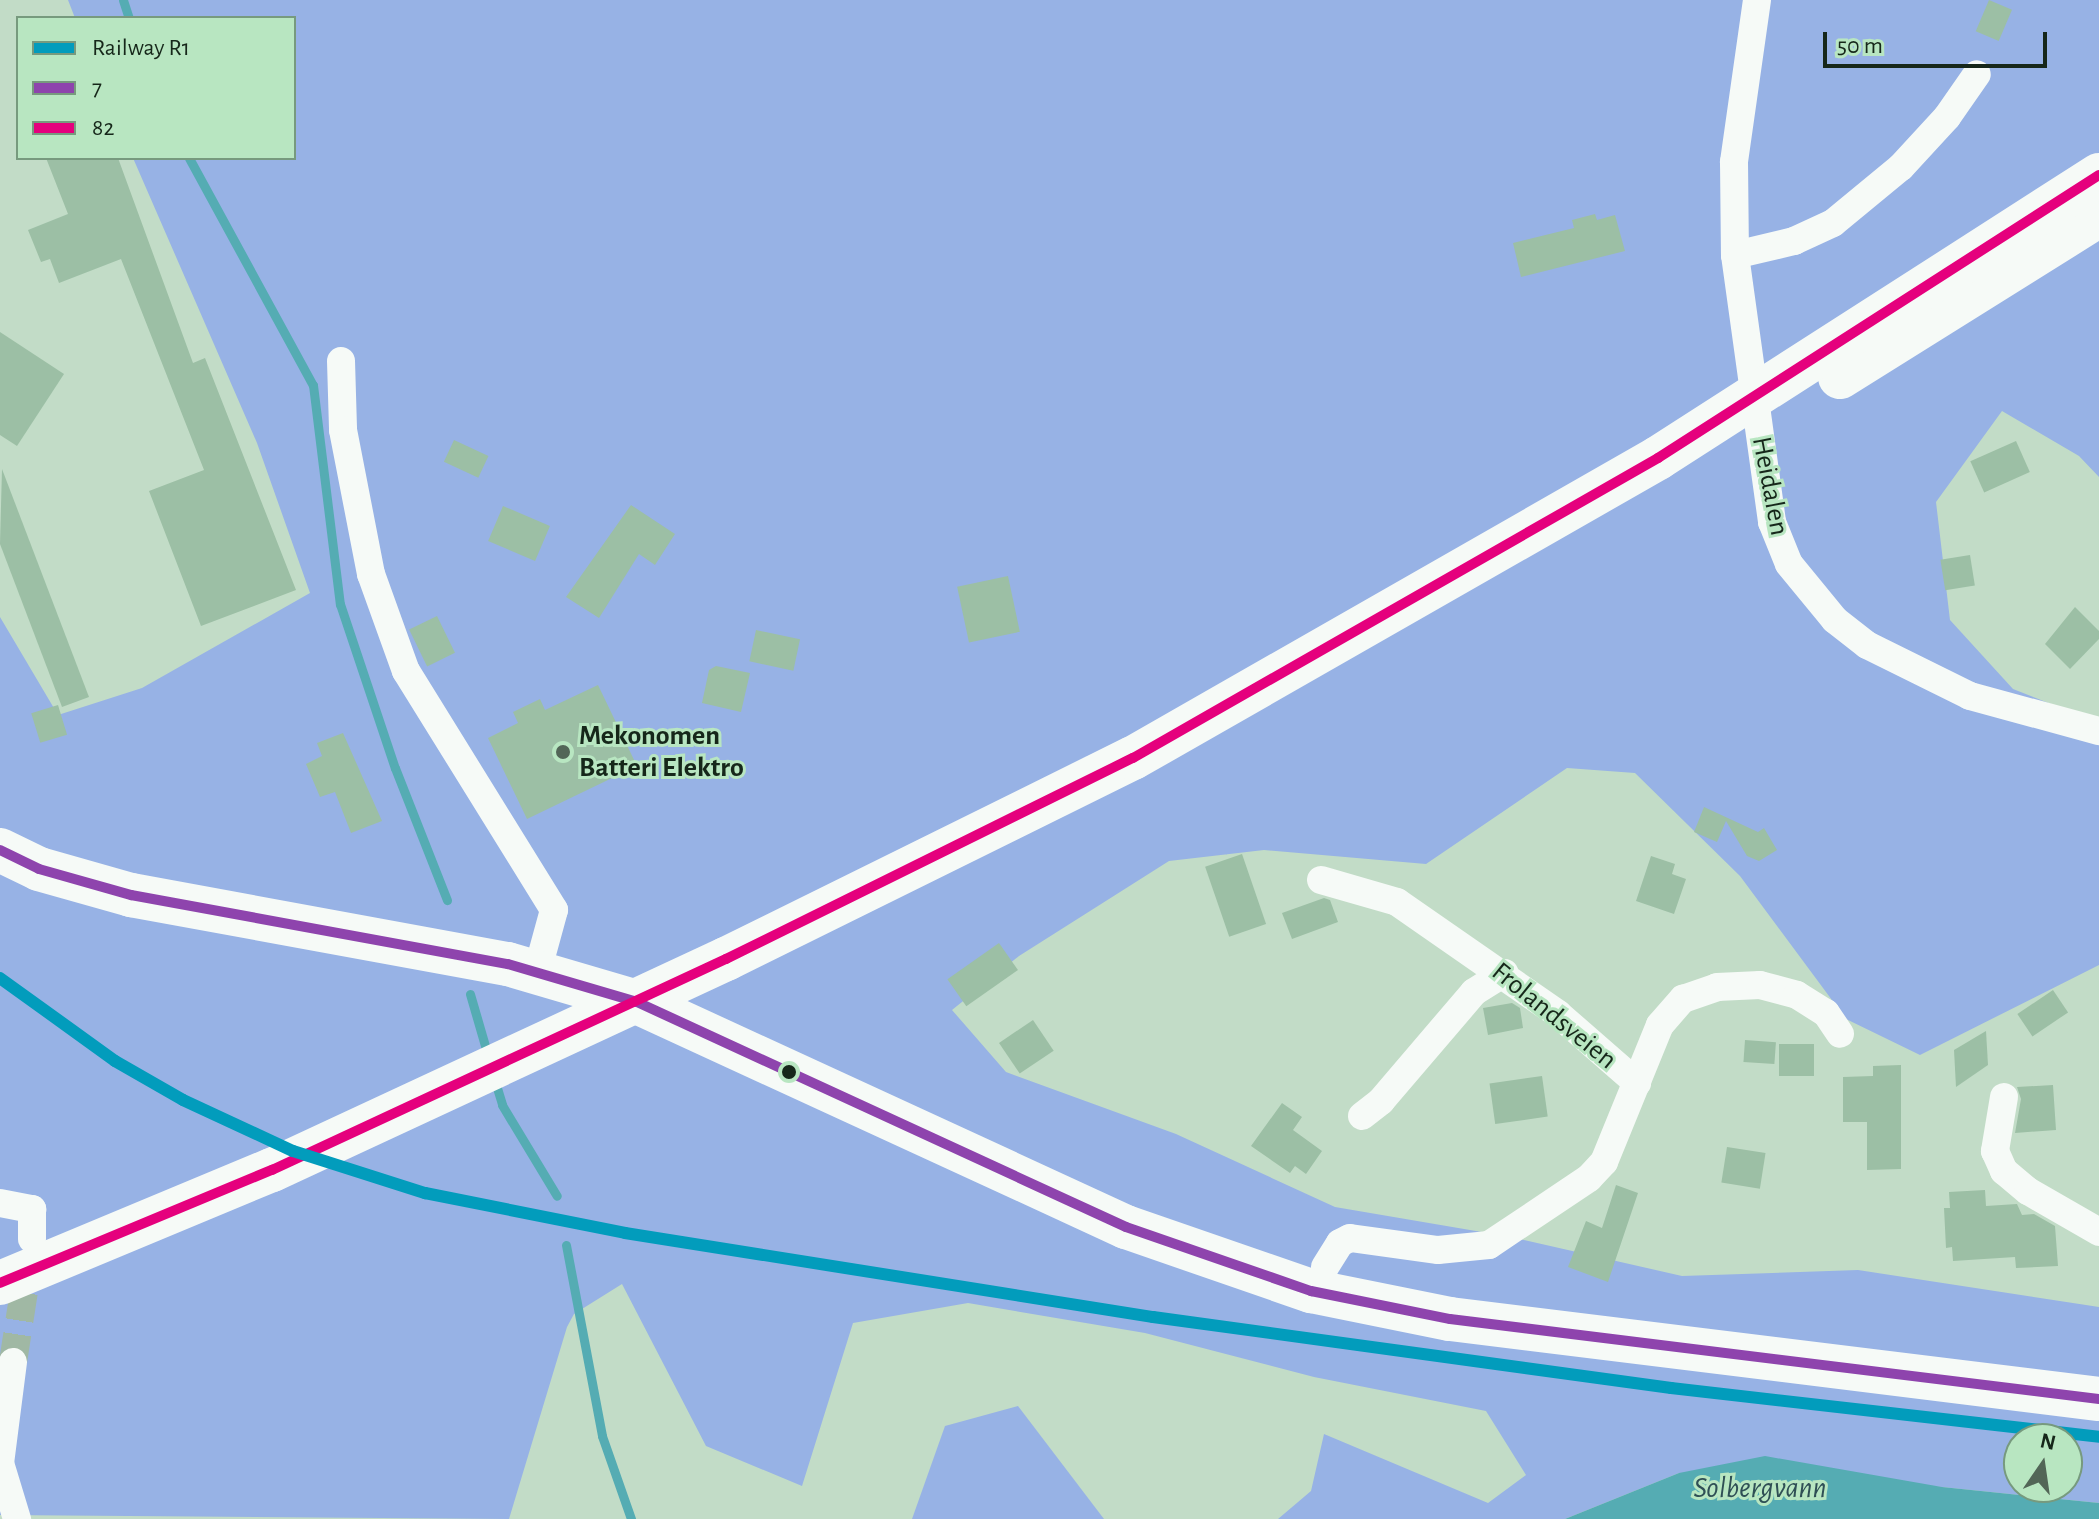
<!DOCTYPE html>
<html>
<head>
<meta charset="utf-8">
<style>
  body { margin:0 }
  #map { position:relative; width:2099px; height:1519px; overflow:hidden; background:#c2dcc7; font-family:"Alegreya Sans",sans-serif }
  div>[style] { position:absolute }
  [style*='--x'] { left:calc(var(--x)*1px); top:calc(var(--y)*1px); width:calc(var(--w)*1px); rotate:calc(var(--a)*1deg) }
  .forest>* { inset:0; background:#97b2e5 }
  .water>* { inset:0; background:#55acb3 }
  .stream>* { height:9px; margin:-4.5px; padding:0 4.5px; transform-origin:4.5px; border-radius:4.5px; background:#55acb3 }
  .building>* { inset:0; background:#9cbfa5; transform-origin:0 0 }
  .minor-tunnel>* { height:28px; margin-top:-14px; transform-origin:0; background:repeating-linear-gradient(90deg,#a0b8a4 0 28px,transparent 0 42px) }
  .minor>* { height:28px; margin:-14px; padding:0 14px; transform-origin:14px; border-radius:14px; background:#f6faf7 }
  .primary>* { height:44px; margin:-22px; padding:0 22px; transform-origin:22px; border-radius:22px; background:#f6faf7 }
  .trunk>* { height:44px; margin:-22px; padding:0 22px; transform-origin:22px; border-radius:22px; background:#f6faf7 }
  .bus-1>* { height:10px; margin:-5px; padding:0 5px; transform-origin:5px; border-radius:5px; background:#8e44ad }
  .bus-2>* { height:10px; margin:-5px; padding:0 5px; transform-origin:5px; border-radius:5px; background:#e5007d }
  .rail-1>* { height:12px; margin:-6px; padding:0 6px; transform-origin:6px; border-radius:6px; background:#029cbc }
  .dots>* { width:22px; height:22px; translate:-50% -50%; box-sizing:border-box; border:4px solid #b8e6c1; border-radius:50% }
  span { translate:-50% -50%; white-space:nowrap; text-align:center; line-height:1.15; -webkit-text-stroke:6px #b8e6c1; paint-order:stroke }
  .street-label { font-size:28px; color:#16271a }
  .poi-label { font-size:28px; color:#16271a; font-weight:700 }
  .left { translate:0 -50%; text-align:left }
  .water-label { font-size:30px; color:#2f4f55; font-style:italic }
  .legend { position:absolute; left:16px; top:16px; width:280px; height:144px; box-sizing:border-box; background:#b8e6c1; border:2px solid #779a7e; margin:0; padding:10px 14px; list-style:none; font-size:24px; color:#16271a }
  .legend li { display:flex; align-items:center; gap:16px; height:40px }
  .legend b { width:40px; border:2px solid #779a7e }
  .north { position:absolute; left:2003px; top:1423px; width:80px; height:80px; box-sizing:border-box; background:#b8e6c1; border:2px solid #779a7e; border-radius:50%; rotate:13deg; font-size:22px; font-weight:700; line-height:32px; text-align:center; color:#16271a }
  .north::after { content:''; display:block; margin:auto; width:28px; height:36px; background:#526657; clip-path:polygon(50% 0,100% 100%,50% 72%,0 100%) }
  .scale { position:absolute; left:1823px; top:32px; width:224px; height:36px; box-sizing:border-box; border:4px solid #16271a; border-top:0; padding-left:10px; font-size:24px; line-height:28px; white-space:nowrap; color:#16271a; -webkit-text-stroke:6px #b8e6c1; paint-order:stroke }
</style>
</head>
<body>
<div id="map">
  <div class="forest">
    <div style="clip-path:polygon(evenodd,68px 0,2099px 0,2099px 477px,2079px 456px,2002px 411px,1936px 502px,1950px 620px,2013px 689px,2099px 723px,2099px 965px,1920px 1055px,1846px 1019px,1740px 876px,1635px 773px,1567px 768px,1426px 864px,1264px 850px,1169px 861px,1019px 956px,952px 1010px,1006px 1072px,1176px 1134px,1335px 1207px,1511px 1237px,1682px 1276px,1858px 1270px,2099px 1307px,2099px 1503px,1942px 1487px,1679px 1473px,1565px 1519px,1278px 1519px,1311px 1491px,1324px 1434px,1488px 1503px,1526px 1475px,1486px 1411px,1314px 1377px,1145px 1333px,968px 1303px,853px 1323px,802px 1486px,706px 1446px,622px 1284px,574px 1314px,567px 1327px,509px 1519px,0 1515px,0 617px,58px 715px,142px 688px,310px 593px,257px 443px,133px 158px,294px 158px,294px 18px,75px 18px,68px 0,2019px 1439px,2067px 1439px,2067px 1487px,2019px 1487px,2019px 1439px)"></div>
    <div style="clip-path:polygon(1018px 1406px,1104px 1519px,912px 1519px,945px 1426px)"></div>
  </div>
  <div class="water">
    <div style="clip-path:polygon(1765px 1456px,1942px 1487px,2099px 1503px,2099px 1519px,1565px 1519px,1679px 1473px)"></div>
  </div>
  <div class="stream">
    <div style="--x:123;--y:0;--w:19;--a:72"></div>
    <div style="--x:189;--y:158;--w:259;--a:61.4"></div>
    <div style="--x:313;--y:385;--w:221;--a:83"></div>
    <div style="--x:340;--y:604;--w:173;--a:71.5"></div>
    <div style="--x:395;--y:768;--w:142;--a:68.5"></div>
    <div style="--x:470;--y:994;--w:65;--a:73.8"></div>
    <div style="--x:494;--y:1078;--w:28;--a:73"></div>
    <div style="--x:502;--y:1105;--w:106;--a:58.9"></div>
    <div style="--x:566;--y:1245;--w:194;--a:79.3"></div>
    <div style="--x:602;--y:1436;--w:88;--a:70.7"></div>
  </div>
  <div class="building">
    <div style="left:1989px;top:0;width:25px;height:34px;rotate:23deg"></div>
    <div style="clip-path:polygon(46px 158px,118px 158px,193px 363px,205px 358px,296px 590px,201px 626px,149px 491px,204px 470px,121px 259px,59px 283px,50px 259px,41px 262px,28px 230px,68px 214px)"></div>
    <div style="clip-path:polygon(1595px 214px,1597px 220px,1615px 215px,1625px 251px,1521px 277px,1513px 243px,1574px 228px,1572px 220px)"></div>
    <div style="clip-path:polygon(0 332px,64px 374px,17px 446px,0 435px)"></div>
    <div style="left:454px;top:440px;width:38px;height:24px;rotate:25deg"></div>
    <div style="left:2016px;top:441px;width:34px;height:50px;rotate:66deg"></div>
    <div style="clip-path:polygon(2px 469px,89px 697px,62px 707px,0 544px)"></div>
    <div style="clip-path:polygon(631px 505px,675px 534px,655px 565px,639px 554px,599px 618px,566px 597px)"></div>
    <div style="left:503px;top:506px;width:51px;height:38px;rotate:23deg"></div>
    <div style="left:1970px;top:555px;width:31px;height:30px;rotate:81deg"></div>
    <div style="left:1008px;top:576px;width:57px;height:52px;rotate:78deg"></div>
    <div style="clip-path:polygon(2075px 607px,2099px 631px,2099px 639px,2070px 669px,2045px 644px)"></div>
    <div style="left:437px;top:616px;width:41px;height:31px;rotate:64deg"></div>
    <div style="left:756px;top:630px;width:45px;height:32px;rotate:12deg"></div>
    <div style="clip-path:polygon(716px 666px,750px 673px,741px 712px,702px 703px,709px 670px)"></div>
    <div style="clip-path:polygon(598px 685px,637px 766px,527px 819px,488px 738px,518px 723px,513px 712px,540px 699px,545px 710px)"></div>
    <div style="left:58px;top:705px;width:31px;height:28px;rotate:73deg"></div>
    <div style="clip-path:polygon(343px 733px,382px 821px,351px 833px,335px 792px,320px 797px,306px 764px,322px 756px,317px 743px)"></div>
    <div style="clip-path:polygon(1704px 807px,1758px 832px,1764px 828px,1777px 850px,1759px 861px,1747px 856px,1726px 821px,1717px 842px,1694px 832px)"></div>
    <div style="left:1242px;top:854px;width:74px;height:39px;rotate:71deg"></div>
    <div style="clip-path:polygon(1651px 856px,1675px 864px,1672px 874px,1686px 879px,1674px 914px,1636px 901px)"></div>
    <div style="clip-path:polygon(1324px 898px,1330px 900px,1338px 922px,1292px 939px,1282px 913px)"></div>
    <div style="left:999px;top:943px;width:33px;height:63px;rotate:55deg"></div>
    <div style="left:2053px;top:990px;width:27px;height:43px;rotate:56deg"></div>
    <div style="clip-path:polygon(1512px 1003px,1520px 1008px,1523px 1028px,1488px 1035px,1483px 1008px)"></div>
    <div style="left:1033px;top:1020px;width:37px;height:41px;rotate:56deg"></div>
    <div style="clip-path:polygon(1986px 1031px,1988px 1065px,1956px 1087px,1954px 1050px)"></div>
    <div style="left:1745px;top:1040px;width:31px;height:22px;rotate:4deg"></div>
    <div style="left:1779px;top:1044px;width:35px;height:32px"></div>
    <div style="clip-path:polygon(1901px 1065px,1901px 1169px,1867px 1170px,1867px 1122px,1843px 1122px,1843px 1077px,1873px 1076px,1873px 1066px)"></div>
    <div style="left:1542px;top:1076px;width:41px;height:53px;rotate:82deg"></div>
    <div style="clip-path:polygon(2053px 1085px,2056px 1130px,2015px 1133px,2021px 1099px,2017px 1087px)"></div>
    <div style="clip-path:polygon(1282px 1103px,1302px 1117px,1293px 1130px,1322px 1151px,1306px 1174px,1295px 1166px,1290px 1173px,1251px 1146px)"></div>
    <div style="left:1727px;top:1147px;width:39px;height:36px;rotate:9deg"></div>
    <div style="clip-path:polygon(1616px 1185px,1638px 1193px,1608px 1282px,1568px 1267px,1586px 1221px,1602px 1228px)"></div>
    <div style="clip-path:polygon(1985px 1190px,1986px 1206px,2017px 1204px,2022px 1215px,2034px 1214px,2055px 1226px,2058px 1266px,2016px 1268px,2015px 1257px,1953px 1261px,1952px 1247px,1946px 1248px,1944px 1208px,1950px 1208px,1949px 1192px)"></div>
  </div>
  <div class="minor-tunnel">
    <div style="--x:13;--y:1362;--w:104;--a:-81.2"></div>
  </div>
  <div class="minor">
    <div style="--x:1757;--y:0;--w:164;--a:98.1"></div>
    <div style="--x:1734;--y:162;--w:93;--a:89.4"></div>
    <div style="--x:1735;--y:255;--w:270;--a:82.1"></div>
    <div style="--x:1772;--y:522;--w:45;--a:68"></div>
    <div style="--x:1789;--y:564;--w:72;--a:50.6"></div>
    <div style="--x:1835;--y:620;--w:41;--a:38"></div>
    <div style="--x:1867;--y:645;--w:115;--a:26.3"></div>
    <div style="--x:1970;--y:696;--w:134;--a:15.2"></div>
    <div style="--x:1735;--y:255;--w:61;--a:-13.3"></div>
    <div style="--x:1794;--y:241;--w:43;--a:-24.8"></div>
    <div style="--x:1833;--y:223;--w:88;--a:-39.5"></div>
    <div style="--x:1901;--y:167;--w:68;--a:-47.4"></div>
    <div style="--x:1947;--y:117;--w:52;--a:-55.1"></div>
    <div style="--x:341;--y:361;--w:69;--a:88.3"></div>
    <div style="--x:343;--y:430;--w:147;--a:79"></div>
    <div style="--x:371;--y:574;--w:103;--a:70.2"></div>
    <div style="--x:406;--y:671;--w:281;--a:58.2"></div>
    <div style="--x:554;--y:910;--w:64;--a:105.3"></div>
    <div style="--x:1321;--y:880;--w:79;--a:16.1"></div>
    <div style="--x:1397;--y:902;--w:196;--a:34.8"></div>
    <div style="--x:1558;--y:1014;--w:105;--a:41.1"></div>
    <div style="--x:2004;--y:1097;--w:55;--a:99.5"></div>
    <div style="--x:1995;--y:1151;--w:22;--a:66"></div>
    <div style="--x:2004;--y:1171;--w:31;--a:40"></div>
    <div style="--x:2028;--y:1191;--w:82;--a:30"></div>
    <div style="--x:1362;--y:1116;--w:24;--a:-38"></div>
    <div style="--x:1381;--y:1101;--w:143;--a:-49.5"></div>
    <div style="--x:1474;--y:992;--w:36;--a:-32"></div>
    <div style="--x:0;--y:1203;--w:33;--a:11"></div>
    <div style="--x:32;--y:1209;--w:30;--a:90"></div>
    <div style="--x:1325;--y:1267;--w:28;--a:-58"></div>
    <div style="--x:1340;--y:1243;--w:11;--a:-27"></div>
    <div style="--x:1350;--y:1238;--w:89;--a:7.8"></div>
    <div style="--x:1438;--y:1250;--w:51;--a:-5.6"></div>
    <div style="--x:1489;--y:1245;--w:120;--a:-33.8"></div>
    <div style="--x:1589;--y:1178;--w:22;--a:-47"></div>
    <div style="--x:1604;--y:1162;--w:148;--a:-67.8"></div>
    <div style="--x:1660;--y:1025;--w:35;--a:-49"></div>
    <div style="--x:1683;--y:999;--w:36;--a:-19"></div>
    <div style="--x:1717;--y:987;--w:43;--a:-2.7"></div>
    <div style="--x:1760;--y:985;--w:38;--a:15"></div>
    <div style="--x:1797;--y:995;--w:34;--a:32"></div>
    <div style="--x:1826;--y:1013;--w:25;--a:56"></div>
    <div style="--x:13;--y:1362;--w:102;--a:97.3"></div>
    <div style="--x:0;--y:1463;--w:59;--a:73.1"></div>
  </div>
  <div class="primary">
    <div style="--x:0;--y:850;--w:43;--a:26"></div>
    <div style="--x:39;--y:869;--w:96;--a:15.8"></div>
    <div style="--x:131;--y:895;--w:383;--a:10.4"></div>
    <div style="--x:508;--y:964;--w:134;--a:16.4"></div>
    <div style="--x:637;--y:1002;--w:538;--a:24.71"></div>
    <div style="--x:1126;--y:1227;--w:196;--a:19.1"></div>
    <div style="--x:1311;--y:1291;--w:142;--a:11.4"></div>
    <div style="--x:1450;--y:1319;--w:654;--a:7.03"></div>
  </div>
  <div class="trunk">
    <div style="--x:1840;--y:377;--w:305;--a:-32"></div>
    <div style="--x:0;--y:1283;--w:295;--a:-22.6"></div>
    <div style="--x:272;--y:1170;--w:501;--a:-24.93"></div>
    <div style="--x:726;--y:959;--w:454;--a:-26.3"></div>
    <div style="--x:1133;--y:758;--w:605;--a:-29.74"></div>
    <div style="--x:1658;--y:458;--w:524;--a:-32.69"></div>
  </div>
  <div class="bus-1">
    <div style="--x:0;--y:850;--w:43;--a:26"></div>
    <div style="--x:39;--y:869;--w:96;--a:15.8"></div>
    <div style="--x:131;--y:895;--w:383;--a:10.4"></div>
    <div style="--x:508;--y:964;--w:134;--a:16.4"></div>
    <div style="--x:637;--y:1002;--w:538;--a:24.71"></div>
    <div style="--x:1126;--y:1227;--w:196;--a:19.1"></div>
    <div style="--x:1311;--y:1291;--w:142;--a:11.4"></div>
    <div style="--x:1450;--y:1319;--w:654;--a:7.03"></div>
  </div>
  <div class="bus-2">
    <div style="--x:0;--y:1283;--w:295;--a:-22.6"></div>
    <div style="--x:272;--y:1170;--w:501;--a:-24.93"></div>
    <div style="--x:726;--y:959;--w:454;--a:-26.3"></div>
    <div style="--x:1133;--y:758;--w:605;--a:-29.74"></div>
    <div style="--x:1658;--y:458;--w:524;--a:-32.69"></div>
  </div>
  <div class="rail-1">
    <div style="--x:0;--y:978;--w:142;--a:35.8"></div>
    <div style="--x:115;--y:1061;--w:78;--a:29.8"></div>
    <div style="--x:183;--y:1100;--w:121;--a:24.9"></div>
    <div style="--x:293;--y:1151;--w:139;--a:17.7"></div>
    <div style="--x:425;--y:1193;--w:204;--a:11.3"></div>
    <div style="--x:625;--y:1233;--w:535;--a:9.04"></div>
    <div style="--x:1153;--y:1317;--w:523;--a:7.8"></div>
    <div style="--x:1671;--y:1388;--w:431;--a:6.5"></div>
  </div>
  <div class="dots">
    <div style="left:563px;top:752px;background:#526657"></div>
    <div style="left:789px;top:1072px;background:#16271a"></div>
  </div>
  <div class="street-label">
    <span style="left:1770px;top:486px;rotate:79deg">Heidalen</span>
    <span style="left:1554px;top:1016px;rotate:39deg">Frolandsveien</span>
  </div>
  <div class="poi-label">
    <span class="left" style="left:579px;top:752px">Mekonomen<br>Batteri Elektro</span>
  </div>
  <div class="water-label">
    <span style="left:1760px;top:1488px">Solbergvann</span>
  </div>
  <ul class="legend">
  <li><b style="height:10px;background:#029cbc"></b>Railway R1</li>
  <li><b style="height:10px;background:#8e44ad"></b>7</li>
  <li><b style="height:10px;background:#e5007d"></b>82</li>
  </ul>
  <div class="north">N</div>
  <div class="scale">50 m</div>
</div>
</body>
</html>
